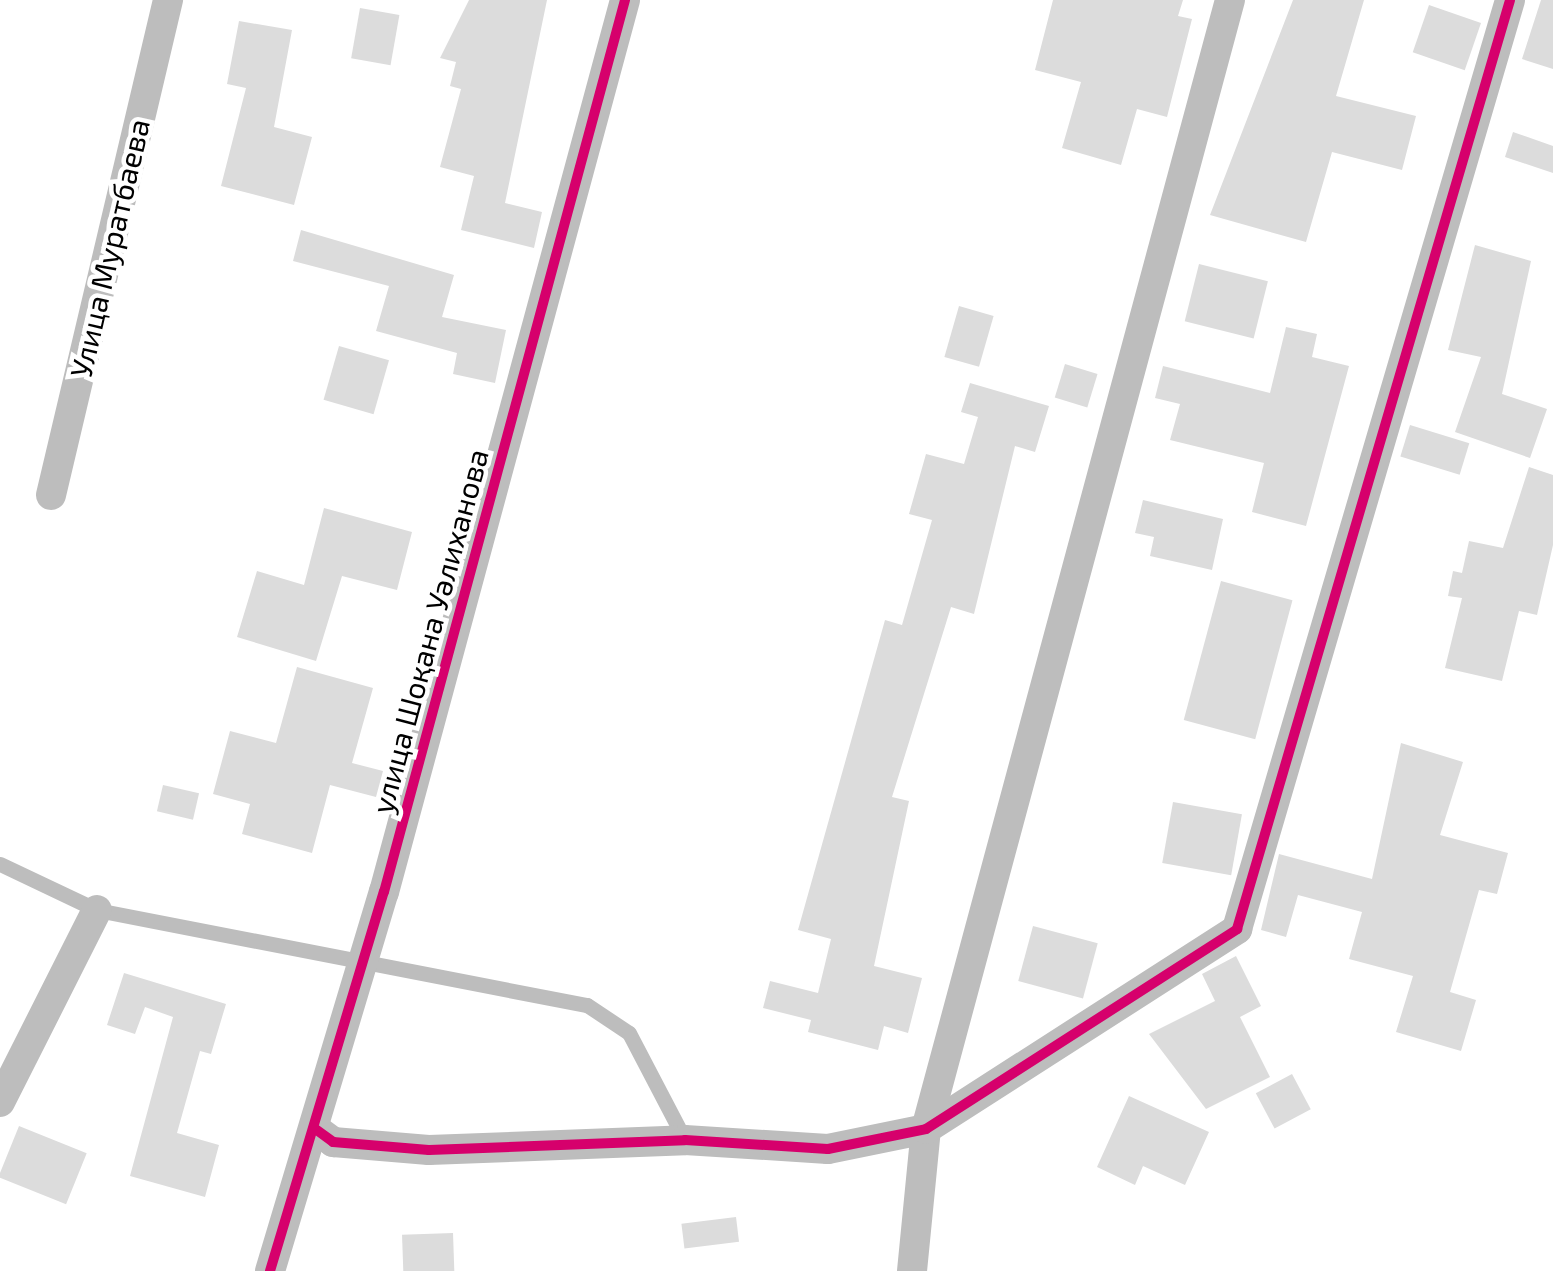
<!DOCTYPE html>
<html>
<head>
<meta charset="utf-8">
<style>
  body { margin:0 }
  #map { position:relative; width:1553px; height:1271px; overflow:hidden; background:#fff; font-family:"Exo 2",sans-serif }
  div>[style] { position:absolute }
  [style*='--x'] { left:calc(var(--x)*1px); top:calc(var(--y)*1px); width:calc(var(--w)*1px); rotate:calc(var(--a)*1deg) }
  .building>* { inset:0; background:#dcdcdc; transform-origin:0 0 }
  .lane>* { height:15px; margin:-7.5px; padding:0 7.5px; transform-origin:7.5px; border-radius:7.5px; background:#bdbdbd }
  .street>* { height:30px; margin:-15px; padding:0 15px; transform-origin:15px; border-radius:15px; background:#bdbdbd }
  .cycleway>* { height:10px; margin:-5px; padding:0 5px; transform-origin:5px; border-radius:5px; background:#d6006c }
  span { translate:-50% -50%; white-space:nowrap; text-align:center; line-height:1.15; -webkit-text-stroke:9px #fff; paint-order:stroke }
  .street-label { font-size:30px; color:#000 }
</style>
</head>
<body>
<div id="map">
  <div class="building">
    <div style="clip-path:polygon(469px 0,547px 0,505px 203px,542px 212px,534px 248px,461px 230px,474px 176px,440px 167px,461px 89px,450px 86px,456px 62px,440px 58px)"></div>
    <div style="clip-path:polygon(1053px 0,1183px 0,1178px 16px,1192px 19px,1167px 117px,1137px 109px,1121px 165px,1062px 148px,1081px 82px,1035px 70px)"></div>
    <div style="clip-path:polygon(1293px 0,1364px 0,1336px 96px,1416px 116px,1402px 170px,1332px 152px,1306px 242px,1210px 215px)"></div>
    <div style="clip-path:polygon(1541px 0,1553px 0,1553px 69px,1522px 59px)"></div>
    <div style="left:1429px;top:5px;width:55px;height:50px;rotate:19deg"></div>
    <div style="left:360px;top:8px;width:40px;height:51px;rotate:10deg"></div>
    <div style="clip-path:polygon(239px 21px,292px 30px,274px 127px,312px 137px,294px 205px,221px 186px,246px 88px,227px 84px)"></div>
    <div style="clip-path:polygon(1513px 132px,1553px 146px,1553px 173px,1505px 157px)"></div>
    <div style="clip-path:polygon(301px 230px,454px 275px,442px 317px,506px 330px,495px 383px,453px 374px,457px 353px,376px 331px,389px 286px,293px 261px)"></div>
    <div style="clip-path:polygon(1475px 245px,1531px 261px,1502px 394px,1547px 409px,1530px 458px,1455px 432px,1481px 357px,1448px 350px)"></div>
    <div style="left:1199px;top:264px;width:71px;height:59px;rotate:14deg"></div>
    <div style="left:959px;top:306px;width:36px;height:53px;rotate:16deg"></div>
    <div style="clip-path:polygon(1286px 327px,1317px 334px,1312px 357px,1349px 366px,1306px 526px,1252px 512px,1264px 463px,1170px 440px,1180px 404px,1155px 398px,1163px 366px,1270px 393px)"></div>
    <div style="left:339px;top:346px;width:52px;height:56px;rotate:16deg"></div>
    <div style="left:1065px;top:364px;width:34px;height:35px;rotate:17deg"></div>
    <div style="clip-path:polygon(970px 383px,1049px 406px,1035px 452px,1015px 446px,974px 614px,951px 607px,892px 797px,909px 801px,874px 966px,922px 978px,908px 1033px,884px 1026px,878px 1050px,808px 1032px,811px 1020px,763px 1008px,770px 981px,818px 993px,831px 939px,798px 930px,885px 620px,902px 625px,932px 520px,909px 514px,926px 454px,964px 464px,978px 417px,961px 412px)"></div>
    <div style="left:1410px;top:425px;width:62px;height:33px;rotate:17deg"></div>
    <div style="clip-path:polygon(1529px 467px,1553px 475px,1553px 545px,1537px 615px,1519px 611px,1502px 681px,1445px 668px,1462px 598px,1448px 596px,1453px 571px,1462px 573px,1469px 541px,1503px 548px)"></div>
    <div style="clip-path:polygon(1143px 500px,1223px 519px,1212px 570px,1150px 556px,1154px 537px,1135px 533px)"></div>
    <div style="clip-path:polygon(324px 508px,412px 532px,397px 590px,342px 576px,316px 661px,237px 637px,257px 571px,304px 585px)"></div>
    <div style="left:1221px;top:581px;width:74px;height:144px;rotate:15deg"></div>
    <div style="clip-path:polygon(297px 667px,373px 688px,352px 763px,383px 771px,376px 797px,330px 785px,312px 853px,242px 834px,250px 804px,213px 794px,230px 731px,276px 743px)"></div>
    <div style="clip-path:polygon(1401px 743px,1463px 762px,1440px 835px,1508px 853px,1497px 894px,1479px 890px,1450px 992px,1476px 1000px,1461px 1051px,1396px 1032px,1413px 976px,1349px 959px,1362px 912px,1298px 895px,1286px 937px,1261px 930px,1279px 854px,1372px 879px)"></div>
    <div style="left:163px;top:785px;width:37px;height:27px;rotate:13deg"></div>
    <div style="left:1173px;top:802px;width:70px;height:62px;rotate:10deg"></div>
    <div style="left:1033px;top:926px;width:67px;height:57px;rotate:15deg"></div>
    <div style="clip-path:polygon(1236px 956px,1261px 1006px,1240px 1017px,1270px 1077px,1206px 1109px,1149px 1034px,1215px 1001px,1202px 974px)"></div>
    <div style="clip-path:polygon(124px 973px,226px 1004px,211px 1054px,200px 1051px,177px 1133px,219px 1145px,205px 1197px,130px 1176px,173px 1017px,145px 1007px,135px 1034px,107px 1025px)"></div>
    <div style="left:1292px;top:1074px;width:40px;height:41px;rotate:62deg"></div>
    <div style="clip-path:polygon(1129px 1096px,1209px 1132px,1185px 1185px,1143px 1166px,1135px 1185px,1097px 1167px)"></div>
    <div style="left:19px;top:1126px;width:73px;height:55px;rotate:22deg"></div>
    <div style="left:736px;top:1217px;width:25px;height:55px;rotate:83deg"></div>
    <div style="left:453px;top:1233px;width:38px;height:51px;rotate:88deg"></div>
  </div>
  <div class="lane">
    <div style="--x:0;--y:864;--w:107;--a:25.4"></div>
    <div style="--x:97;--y:910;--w:499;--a:11"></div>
    <div style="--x:587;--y:1005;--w:50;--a:33.7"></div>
    <div style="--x:629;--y:1033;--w:121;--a:62.4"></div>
  </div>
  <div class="street">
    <div style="--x:51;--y:495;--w:509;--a:-76.7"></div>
    <div style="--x:0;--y:1102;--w:215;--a:-63.2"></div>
    <div style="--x:314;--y:1128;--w:24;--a:36"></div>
    <div style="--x:333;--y:1142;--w:96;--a:4.8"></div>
    <div style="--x:429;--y:1150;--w:256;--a:-2.2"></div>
    <div style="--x:685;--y:1140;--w:143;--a:3.6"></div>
    <div style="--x:828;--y:1149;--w:100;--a:-11.5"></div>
    <div style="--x:926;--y:1129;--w:370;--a:-32.7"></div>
    <div style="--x:1237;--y:929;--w:968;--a:-73.62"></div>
    <div style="--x:270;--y:1271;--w:396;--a:-73.3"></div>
    <div style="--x:384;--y:892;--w:924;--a:-74.88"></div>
    <div style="--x:912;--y:1271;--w:143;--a:-84.4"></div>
    <div style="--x:926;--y:1129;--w:1169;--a:-74.93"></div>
  </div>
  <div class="cycleway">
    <div style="--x:314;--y:1128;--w:24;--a:36"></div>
    <div style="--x:333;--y:1142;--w:96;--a:4.8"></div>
    <div style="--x:429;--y:1150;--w:256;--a:-2.2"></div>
    <div style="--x:685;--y:1140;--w:143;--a:3.6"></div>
    <div style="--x:828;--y:1149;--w:100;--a:-11.5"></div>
    <div style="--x:926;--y:1129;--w:370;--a:-32.7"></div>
    <div style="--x:1237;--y:929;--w:968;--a:-73.62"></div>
    <div style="--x:270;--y:1271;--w:396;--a:-73.3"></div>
    <div style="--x:384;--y:892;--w:924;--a:-74.88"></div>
  </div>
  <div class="street-label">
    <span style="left:109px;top:248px;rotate:-77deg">Улица Муратбаева</span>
    <span style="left:429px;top:631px;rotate:-75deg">улица Шоқана Уәлиханова</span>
  </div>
</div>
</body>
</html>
